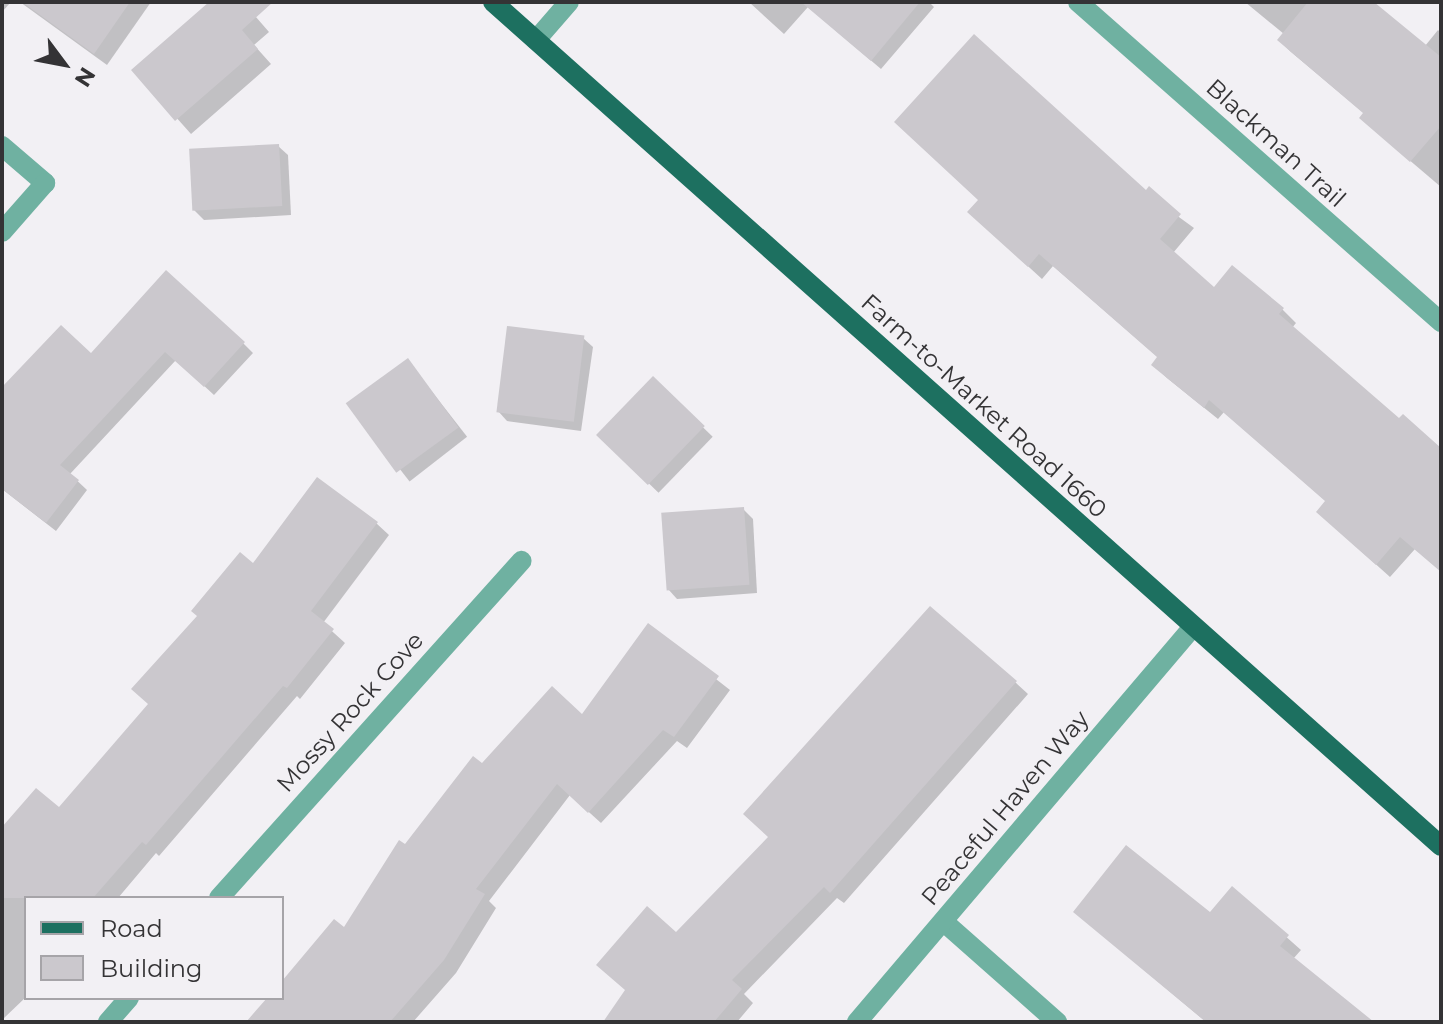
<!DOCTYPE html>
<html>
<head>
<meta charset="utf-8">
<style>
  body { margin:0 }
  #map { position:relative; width:1443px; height:1024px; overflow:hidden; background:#f2f0f4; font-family:Montserrat,sans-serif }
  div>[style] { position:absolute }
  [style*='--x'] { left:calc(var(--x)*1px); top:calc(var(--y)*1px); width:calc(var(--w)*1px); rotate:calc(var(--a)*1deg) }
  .shadow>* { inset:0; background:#0003; transform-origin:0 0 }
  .building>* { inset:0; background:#cbc8cd; transform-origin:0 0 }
  .minor>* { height:20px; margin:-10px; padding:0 10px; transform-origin:10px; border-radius:10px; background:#6fb1a1 }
  .major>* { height:20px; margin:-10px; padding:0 10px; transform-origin:10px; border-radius:10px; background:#1d7060 }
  span { translate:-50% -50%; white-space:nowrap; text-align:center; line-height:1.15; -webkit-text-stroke:6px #f2f0f4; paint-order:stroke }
  .street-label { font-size:24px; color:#343335 }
  .frame { position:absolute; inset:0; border:4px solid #343335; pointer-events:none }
  .legend { position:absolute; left:24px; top:896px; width:260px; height:104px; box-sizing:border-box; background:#f2f0f4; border:2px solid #a6a4a8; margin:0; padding:10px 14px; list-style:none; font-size:24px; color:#343335 }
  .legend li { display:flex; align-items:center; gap:16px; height:40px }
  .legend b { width:40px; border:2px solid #a6a4a8 }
  .north { position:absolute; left:24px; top:24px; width:80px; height:80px; -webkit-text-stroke:6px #f2f0f4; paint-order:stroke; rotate:122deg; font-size:22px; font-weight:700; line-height:32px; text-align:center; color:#343335 }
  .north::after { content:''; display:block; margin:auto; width:28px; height:36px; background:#343335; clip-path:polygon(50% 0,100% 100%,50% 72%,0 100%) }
</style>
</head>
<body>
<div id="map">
  <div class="shadow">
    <div style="clip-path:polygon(2px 2px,11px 2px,2px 12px)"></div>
    <div style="clip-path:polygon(20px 2px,151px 2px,107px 65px)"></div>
    <div style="clip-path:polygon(212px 2px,243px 2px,269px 32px,254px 45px,271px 64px,191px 134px,134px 70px)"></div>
    <div style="clip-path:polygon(749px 2px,929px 2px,934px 7px,881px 69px,808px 7px,784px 34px)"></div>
    <div style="clip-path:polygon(1245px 2px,1371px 2px,1425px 46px,1438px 30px,1441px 33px,1441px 187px,1374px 130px,1365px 114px,1291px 52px,1279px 40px,1284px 34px)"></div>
    <div style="clip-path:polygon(278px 146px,288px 155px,291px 215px,204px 220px,194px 210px)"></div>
    <div style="clip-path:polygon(1146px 193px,1194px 228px,1173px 253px,1215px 289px,1282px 309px,1296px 323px,1292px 328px,1399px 421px,1441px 450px,1441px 571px,1415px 549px,1390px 577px,1332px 525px,1327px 502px,1224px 412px,1218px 419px,1167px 378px,1154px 365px,1159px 358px,1053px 266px,1042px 279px,983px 225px)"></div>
    <div style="clip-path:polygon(583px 338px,593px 347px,581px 431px,507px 421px,498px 411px)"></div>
    <div style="clip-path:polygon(243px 343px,253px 353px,214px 395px,176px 360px,70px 474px,87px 490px,56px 531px,2px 489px,2px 390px,91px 356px)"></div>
    <div style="left:408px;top:361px;width:96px;height:73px;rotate:52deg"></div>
    <div style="left:653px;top:379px;width:83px;height:78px;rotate:44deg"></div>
    <div style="clip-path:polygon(744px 510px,753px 519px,757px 593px,677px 599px,668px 589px)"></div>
    <div style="clip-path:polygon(376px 523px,389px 535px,323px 623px,345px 643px,300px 699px,297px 696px,159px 856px,156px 853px,118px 898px,26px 898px,26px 997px,2px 1020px,2px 830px,59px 810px,150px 705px,253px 566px)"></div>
    <div style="clip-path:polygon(648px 626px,730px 690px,687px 748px,677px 741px,601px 823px,570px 795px,489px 901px,496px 908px,456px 973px,413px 1022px,248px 1022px,268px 998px,282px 998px,282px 982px,345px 930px,406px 847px,482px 766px,582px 717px)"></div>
    <div style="clip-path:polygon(1015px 682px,1028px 694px,844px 903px,837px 898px,744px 994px,753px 1003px,737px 1022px,606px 1022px,676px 934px)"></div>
    <div style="clip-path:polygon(1232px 889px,1301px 950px,1293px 959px,1370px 1022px,1206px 1022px,1075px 912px,1210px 915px)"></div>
  </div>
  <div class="building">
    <div style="clip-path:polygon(22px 2px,130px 2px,94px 54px)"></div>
    <div style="clip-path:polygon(209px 2px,273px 2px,242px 30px,258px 49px,175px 121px,131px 70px)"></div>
    <div style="clip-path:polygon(801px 2px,920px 2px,871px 61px)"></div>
    <div style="clip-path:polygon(1308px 2px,1374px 2px,1441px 57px,1441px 126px,1410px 162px,1359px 118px,1363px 113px,1277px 40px)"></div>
    <div style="clip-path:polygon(974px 34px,1146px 190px,1149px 186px,1181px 214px,1160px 239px,1214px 287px,1232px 265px,1284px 308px,1279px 314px,1399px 418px,1403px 414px,1441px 448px,1441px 572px,1400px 537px,1376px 565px,1316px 512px,1325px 501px,1209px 400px,1204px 408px,1151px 365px,1157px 357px,1039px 254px,1028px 267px,967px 212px,978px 200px,894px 122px)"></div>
    <div style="left:279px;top:144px;width:62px;height:90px;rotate:87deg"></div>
    <div style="clip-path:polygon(166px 270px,245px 342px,204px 387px,165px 352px,60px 465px,79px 480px,46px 523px,2px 489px,2px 387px,61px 325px,91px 353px)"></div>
    <div style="left:507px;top:326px;width:78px;height:87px;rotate:7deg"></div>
    <div style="left:408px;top:358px;width:86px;height:77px;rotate:54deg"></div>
    <div style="left:653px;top:376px;width:72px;height:82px;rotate:44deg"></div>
    <div style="clip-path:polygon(317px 477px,378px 522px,311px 611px,334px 629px,287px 688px,283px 686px,146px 845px,142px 842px,93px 898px,2px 898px,2px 827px,36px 788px,59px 807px,148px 704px,131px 689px,197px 616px,191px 611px,240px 552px,253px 563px)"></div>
    <div style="left:744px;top:507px;width:78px;height:83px;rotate:86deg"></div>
    <div style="clip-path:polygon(930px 606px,1017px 681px,830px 893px,824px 887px,732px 980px,742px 989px,714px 1022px,603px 1022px,625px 990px,596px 965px,647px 906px,676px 932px,768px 837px,743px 814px)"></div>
    <div style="clip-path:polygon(648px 623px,719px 676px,674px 737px,663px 730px,588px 813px,557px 784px,476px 889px,485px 894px,444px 960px,390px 1022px,246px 1022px,267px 998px,282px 998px,282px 981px,334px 919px,344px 927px,399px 840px,405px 844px,473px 756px,482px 763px,552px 686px,582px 714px)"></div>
    <div style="clip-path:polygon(1126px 845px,1210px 912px,1232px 886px,1289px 935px,1280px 946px,1374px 1022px,1206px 1022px,1073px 912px)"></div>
  </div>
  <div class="minor">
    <div style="--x:1078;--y:2;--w:484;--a:41.4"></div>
    <div style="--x:536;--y:40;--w:50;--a:-49"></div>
    <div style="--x:2;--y:146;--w:57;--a:40.7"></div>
    <div style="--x:45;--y:183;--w:65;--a:131.3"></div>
    <div style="--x:219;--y:898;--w:453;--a:-48.1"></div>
    <div style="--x:944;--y:922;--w:151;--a:41.5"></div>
    <div style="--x:108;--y:1022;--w:32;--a:-49"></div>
    <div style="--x:857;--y:1022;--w:517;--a:-49.63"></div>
  </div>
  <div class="major">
    <div style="--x:493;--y:2;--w:1269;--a:41.68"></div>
  </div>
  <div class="street-label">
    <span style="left:1276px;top:143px;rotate:42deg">Blackman Trail</span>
    <span style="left:984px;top:406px;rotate:42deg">Farm-to-Market Road 1660</span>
    <span style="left:350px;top:712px;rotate:-48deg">Mossy Rock Cove</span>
    <span style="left:1005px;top:808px;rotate:-50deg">Peaceful Haven Way</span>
  </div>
  <div class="frame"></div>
  <ul class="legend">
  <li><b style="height:10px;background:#1d7060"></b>Road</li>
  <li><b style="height:22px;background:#cbc8cd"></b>Building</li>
  </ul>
  <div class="north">N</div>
</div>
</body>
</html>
